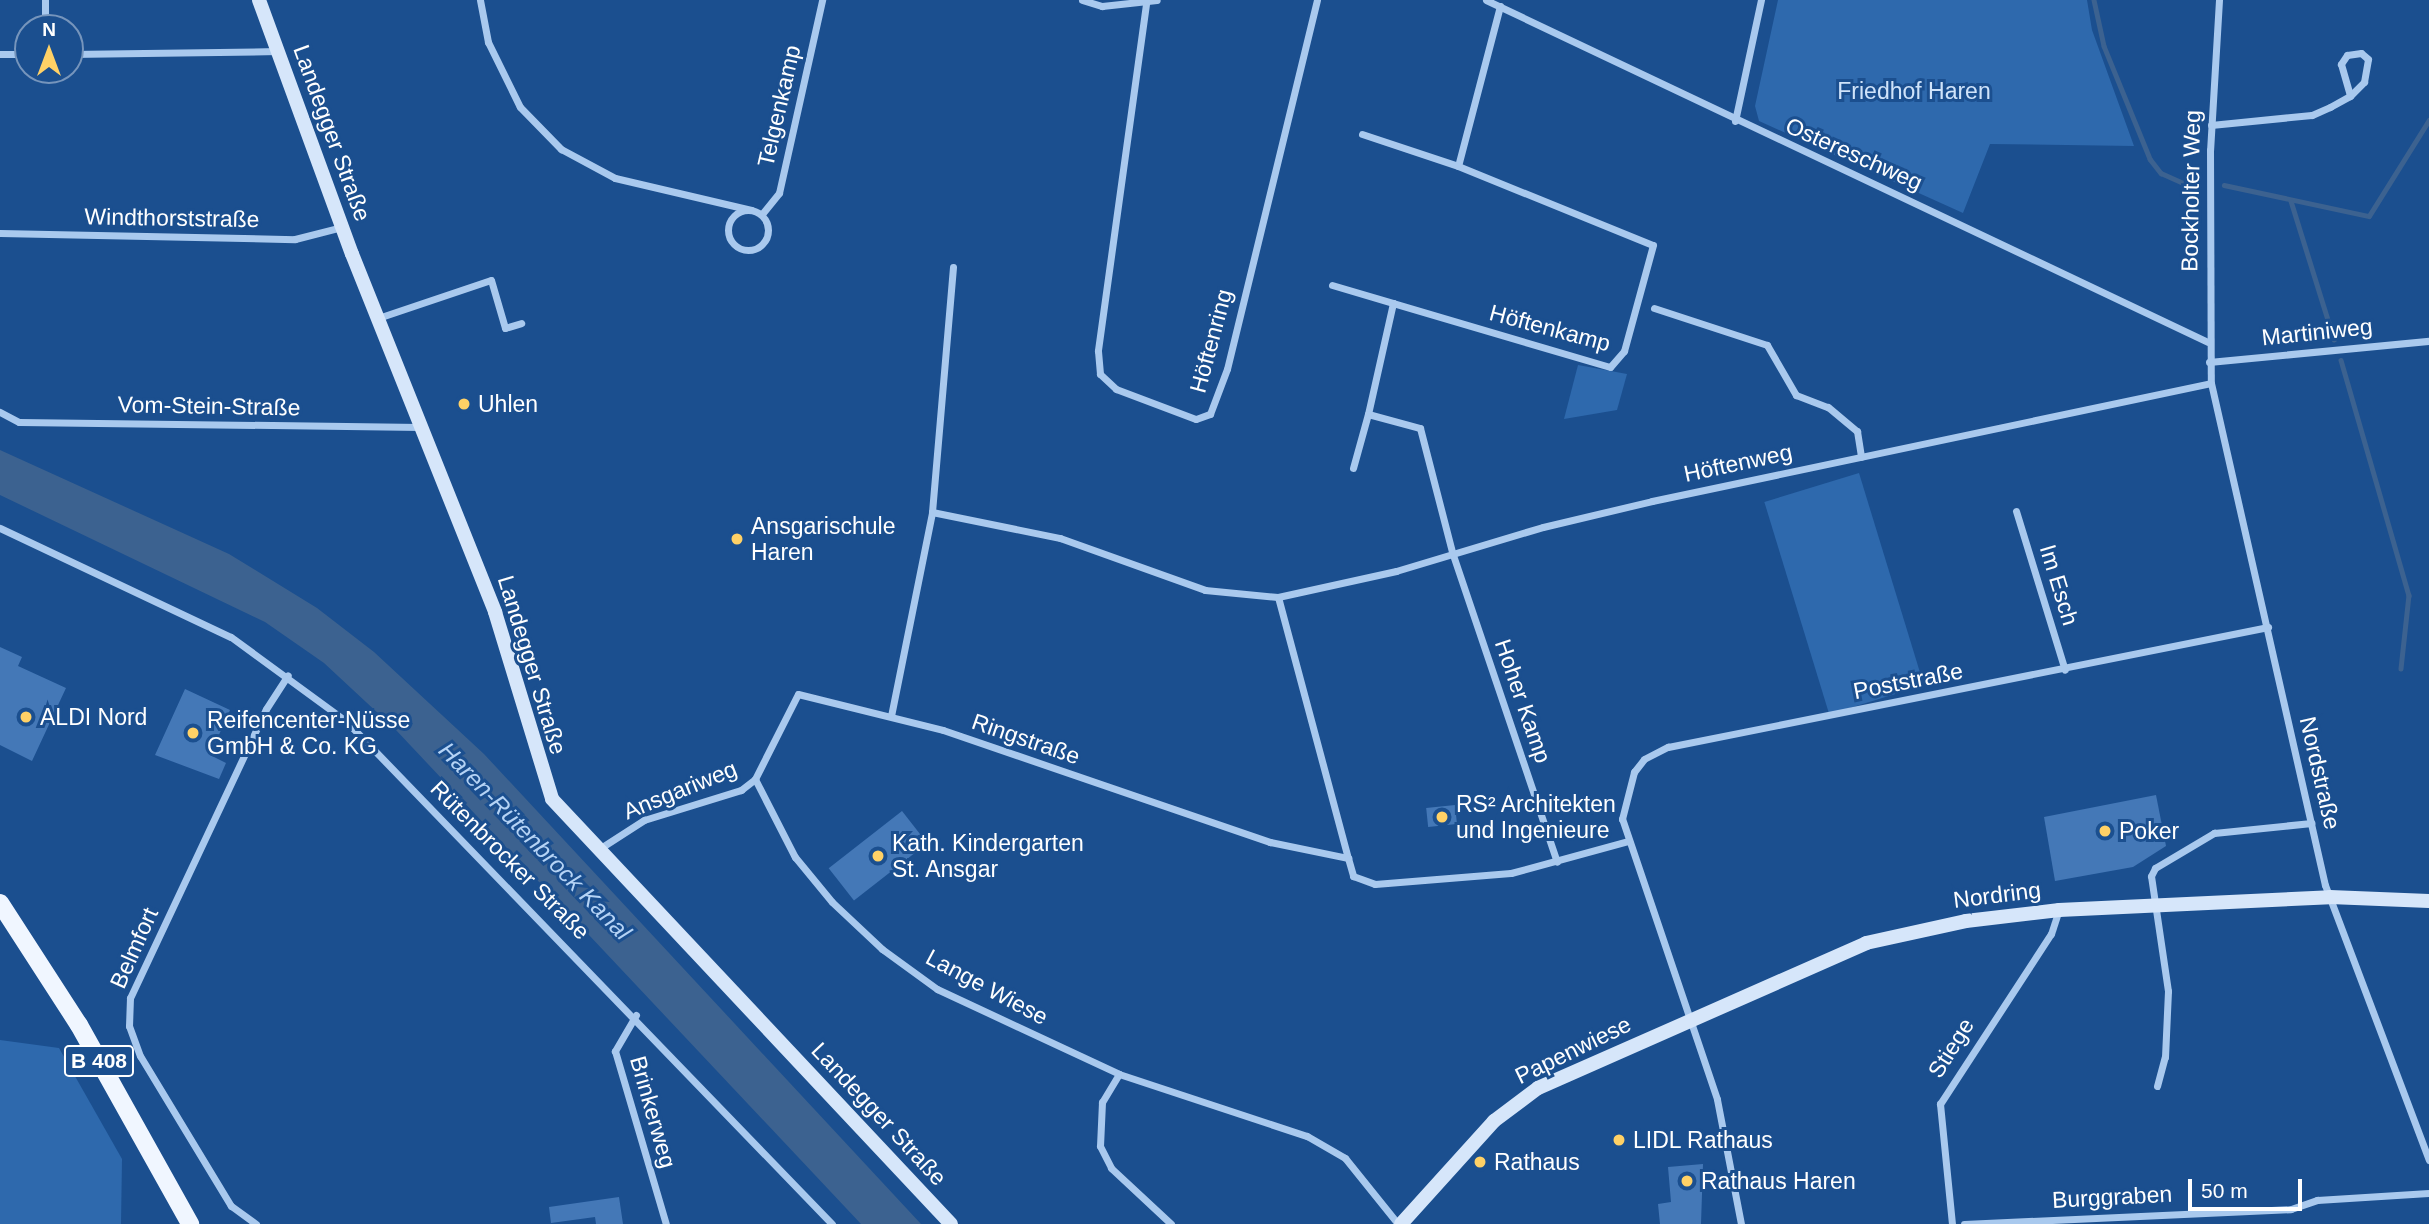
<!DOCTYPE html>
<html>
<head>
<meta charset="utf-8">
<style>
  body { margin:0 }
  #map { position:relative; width:2429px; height:1224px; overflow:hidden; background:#1b4f8f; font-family:Arial,sans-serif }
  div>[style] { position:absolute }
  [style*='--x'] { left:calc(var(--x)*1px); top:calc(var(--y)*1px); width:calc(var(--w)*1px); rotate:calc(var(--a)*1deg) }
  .green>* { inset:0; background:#2e69ad; transform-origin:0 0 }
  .water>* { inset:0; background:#3c6290 }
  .stream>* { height:4.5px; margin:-2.25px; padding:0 2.25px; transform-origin:2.25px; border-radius:2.25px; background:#3c6290 }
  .building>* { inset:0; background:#4478b7; transform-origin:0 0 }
  .street>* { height:7px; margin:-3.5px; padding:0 3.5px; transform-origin:3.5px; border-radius:3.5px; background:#a9c9ee }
  .street>.ring { margin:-3.5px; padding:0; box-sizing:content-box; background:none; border:7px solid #a9c9ee; border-radius:50% }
  .secondary>* { height:14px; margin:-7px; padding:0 7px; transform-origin:7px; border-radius:7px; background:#d6e6fa }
  .primary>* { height:18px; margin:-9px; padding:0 9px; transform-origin:9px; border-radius:9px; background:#f0f6ff }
  .dots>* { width:19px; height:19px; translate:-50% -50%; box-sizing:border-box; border:4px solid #1b4f8f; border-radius:50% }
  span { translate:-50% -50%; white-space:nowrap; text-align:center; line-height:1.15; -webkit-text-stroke:6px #1b4f8f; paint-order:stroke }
  .shield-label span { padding:2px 5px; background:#1b4f8f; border:2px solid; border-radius:5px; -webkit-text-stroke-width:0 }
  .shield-label { font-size:21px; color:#fff; font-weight:700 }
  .park-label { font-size:23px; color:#cfe3fa }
  .street-label { font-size:23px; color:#fff }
  .poi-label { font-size:23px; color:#fff }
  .left { translate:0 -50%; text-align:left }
  .water-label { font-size:24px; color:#b5d3f5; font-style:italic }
  .north { position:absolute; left:14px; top:14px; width:70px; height:70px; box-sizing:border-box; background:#1b4f8f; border:2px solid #7695bc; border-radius:50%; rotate:0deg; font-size:19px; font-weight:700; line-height:28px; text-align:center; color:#fff }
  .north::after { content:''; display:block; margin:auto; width:24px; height:32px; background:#ffd166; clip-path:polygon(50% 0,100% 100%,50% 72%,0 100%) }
  .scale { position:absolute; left:2188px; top:1179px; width:114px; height:32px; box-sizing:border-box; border:4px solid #fff; border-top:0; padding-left:9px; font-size:21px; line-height:24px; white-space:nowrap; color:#fff; -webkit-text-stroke:5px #1b4f8f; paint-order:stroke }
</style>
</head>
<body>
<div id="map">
  <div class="green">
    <div style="clip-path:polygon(1778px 0,2087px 0,2092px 30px,2134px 146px,1990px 144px,1963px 213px,1759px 121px,1755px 106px)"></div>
    <div style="clip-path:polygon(1578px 365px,1627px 374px,1617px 410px,1564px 419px)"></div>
    <div style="left:1859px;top:473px;width:222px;height:99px;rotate:73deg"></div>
    <div style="clip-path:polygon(0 1040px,59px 1048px,122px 1159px,121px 1224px,0 1224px)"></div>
  </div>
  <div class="water">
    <div style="clip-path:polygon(0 450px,229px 554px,317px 608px,374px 652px,484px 754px,921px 1224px,861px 1224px,395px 729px,324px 663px,265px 622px,0 495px)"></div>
  </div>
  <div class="stream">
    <div style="--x:2094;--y:0;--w:47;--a:77.7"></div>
    <div style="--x:2104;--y:46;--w:122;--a:67.8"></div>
    <div style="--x:2150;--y:159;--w:18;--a:52"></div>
    <div style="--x:2161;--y:173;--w:35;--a:24"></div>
    <div style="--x:2224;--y:185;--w:148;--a:12.1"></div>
    <div style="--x:2369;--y:216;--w:113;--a:-58"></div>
    <div style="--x:2291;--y:201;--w:145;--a:72.7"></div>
    <div style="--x:2341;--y:360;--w:245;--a:73.9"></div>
    <div style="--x:2409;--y:595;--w:74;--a:96.2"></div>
  </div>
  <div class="building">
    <div style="clip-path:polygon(0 647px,22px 657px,18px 666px,66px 688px,32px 761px,0 745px)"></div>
    <div style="clip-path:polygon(185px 689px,230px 710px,210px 755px,226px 763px,219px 779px,155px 755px)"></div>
    <div style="clip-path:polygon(2156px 795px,2166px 846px,2133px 867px,2055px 881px,2044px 817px)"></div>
    <div style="left:1455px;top:805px;width:19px;height:29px;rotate:84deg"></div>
    <div style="left:902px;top:811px;width:41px;height:93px;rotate:52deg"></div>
    <div style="clip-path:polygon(1703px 1164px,1701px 1224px,1660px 1224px,1658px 1204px,1671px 1202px,1668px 1167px)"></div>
    <div style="clip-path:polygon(619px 1197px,623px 1224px,596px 1224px,595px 1217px,551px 1223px,549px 1207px)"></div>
  </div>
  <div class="street">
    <div style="--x:480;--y:0;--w:43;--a:79.2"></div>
    <div style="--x:488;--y:42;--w:72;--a:63.8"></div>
    <div style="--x:520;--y:107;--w:59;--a:45.7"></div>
    <div style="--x:561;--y:149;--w:61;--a:28.2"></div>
    <div style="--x:615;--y:178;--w:140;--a:13.2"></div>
    <div style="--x:1082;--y:0;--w:21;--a:17"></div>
    <div style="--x:1102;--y:6;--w:55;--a:-6.2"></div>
    <div style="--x:1486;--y:0;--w:799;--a:25.35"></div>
    <div style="--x:2219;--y:0;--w:150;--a:93.4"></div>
    <div style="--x:2210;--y:150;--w:233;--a:89.8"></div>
    <div style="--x:2211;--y:383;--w:515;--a:77.21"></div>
    <div style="--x:2325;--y:885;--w:294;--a:69.3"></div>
    <div style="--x:1146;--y:4;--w:350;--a:97.9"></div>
    <div style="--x:1098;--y:351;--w:23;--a:85"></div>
    <div style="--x:1100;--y:374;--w:22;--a:43"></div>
    <div style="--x:1116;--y:389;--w:85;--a:20.6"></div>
    <div style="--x:1196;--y:419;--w:15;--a:-20"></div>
    <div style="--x:1210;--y:414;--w:48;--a:-69.3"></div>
    <div style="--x:1227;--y:369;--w:380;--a:-76.3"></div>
    <div style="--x:1500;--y:6;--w:165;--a:104.7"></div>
    <div style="--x:1458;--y:166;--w:210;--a:22.1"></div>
    <div style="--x:1653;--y:245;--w:110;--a:105.3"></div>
    <div style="--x:1624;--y:351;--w:21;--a:131"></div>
    <div style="--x:1610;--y:367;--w:226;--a:-163.6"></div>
    <div style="--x:1393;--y:303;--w:114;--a:102.7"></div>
    <div style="--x:1368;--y:414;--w:54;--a:15.1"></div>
    <div style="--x:1420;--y:428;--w:128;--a:75.5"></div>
    <div style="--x:1452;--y:552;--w:327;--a:71.3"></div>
    <div style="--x:45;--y:28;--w:28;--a:-90"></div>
    <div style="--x:0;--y:54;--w:28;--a:0"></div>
    <div style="--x:70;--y:54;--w:208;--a:-0.8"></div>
    <div style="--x:1735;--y:121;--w:124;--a:-77.9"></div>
    <div style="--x:2211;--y:125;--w:101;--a:-5.7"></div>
    <div style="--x:2312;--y:115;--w:20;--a:-24"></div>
    <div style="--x:2330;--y:107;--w:23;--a:-29"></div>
    <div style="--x:2350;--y:96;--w:20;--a:-45"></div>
    <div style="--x:2364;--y:82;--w:23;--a:-80"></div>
    <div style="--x:2368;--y:59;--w:9;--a:-139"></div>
    <div style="--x:2361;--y:53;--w:14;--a:172"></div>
    <div style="--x:2347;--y:55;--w:11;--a:124"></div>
    <div style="--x:2341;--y:64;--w:33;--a:74"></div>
    <div style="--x:1362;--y:134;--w:101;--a:18.4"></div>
    <div class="ring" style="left:728px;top:210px;width:33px;height:33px"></div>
    <div style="--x:762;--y:214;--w:27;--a:-51"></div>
    <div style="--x:779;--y:193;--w:198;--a:-77.4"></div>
    <div style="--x:0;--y:233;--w:295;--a:1.2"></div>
    <div style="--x:295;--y:239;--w:49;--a:-14.3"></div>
    <div style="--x:1332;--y:285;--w:64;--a:16.4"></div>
    <div style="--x:1654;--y:308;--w:119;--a:18.1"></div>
    <div style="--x:1767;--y:345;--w:58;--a:59.9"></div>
    <div style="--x:1796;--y:395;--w:34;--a:21"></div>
    <div style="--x:1828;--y:407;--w:38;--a:40"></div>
    <div style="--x:1857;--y:431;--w:26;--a:81"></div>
    <div style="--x:378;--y:318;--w:119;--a:-18.6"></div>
    <div style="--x:491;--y:280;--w:50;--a:73.7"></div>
    <div style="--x:505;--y:328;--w:17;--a:-17"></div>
    <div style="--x:2209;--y:362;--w:221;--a:-5.5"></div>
    <div style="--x:0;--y:412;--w:21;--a:28"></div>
    <div style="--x:19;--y:422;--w:401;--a:0.7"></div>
    <div style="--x:1353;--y:468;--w:56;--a:-74.5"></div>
    <div style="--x:2016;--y:511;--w:166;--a:72.9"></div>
    <div style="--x:932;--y:512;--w:246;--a:-85.1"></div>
    <div style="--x:0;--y:528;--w:255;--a:25.3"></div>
    <div style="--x:231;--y:637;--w:144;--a:36.2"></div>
    <div style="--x:347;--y:722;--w:698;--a:45.99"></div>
    <div style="--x:1278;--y:597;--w:121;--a:-12.4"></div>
    <div style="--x:1396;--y:571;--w:153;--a:-16.7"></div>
    <div style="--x:1543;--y:527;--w:112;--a:-13.4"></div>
    <div style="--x:1652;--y:501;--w:571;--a:-11.92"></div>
    <div style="--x:891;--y:716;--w:208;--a:-78.6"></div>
    <div style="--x:932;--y:512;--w:131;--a:11.5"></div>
    <div style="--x:1060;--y:538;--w:154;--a:19.7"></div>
    <div style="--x:1205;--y:590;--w:73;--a:5.5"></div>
    <div style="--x:1278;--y:597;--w:270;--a:75"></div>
    <div style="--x:755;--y:779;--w:88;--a:62.9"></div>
    <div style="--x:795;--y:857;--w:58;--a:50.6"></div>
    <div style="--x:832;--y:902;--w:69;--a:43.2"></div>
    <div style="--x:882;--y:949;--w:68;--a:36"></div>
    <div style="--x:937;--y:989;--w:201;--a:25"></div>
    <div style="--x:1119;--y:1074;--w:198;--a:18.3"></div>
    <div style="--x:1307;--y:1136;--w:44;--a:30.1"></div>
    <div style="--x:1345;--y:1158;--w:85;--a:51.2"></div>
    <div style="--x:599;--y:849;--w:54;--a:-32.8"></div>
    <div style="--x:644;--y:820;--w:102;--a:-17.2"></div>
    <div style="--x:741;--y:790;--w:18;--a:-38"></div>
    <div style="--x:755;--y:779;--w:95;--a:-63.2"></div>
    <div style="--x:798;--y:694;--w:149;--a:13.9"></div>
    <div style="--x:943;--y:730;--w:346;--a:18.9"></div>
    <div style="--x:1270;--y:842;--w:80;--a:11.6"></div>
    <div style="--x:1348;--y:858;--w:19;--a:74"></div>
    <div style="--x:1353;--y:876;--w:23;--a:20"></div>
    <div style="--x:1375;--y:884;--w:136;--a:-4.6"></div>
    <div style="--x:1511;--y:873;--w:121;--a:-15.3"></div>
    <div style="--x:636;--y:1015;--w:42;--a:120.3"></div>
    <div style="--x:615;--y:1051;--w:180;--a:73.6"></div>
    <div style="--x:1119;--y:1074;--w:33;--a:121"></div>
    <div style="--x:1102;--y:1102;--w:44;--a:92.6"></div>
    <div style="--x:1100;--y:1146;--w:25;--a:63"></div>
    <div style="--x:1111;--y:1168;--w:82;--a:43"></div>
    <div style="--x:2157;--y:1086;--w:30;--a:-75"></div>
    <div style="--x:2165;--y:1057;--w:66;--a:-87.4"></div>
    <div style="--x:2168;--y:991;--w:116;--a:-98.4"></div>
    <div style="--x:2151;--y:876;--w:9;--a:-63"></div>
    <div style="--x:2155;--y:868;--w:69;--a:-30.7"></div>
    <div style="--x:2214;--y:833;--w:98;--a:-5.9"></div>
    <div style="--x:256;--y:1224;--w:31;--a:-144"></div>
    <div style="--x:231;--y:1206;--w:175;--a:-121.2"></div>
    <div style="--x:140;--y:1056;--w:32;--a:-110"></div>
    <div style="--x:129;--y:1026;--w:28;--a:-88"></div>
    <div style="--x:130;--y:998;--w:319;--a:-64.8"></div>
    <div style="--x:266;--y:709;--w:40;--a:-57.1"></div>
    <div style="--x:1741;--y:1224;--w:127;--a:-100.9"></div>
    <div style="--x:1717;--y:1099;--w:296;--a:-108.7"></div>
    <div style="--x:1622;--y:819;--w:49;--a:-75.7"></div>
    <div style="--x:1634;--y:772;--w:16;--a:-52"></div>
    <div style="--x:1644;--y:759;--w:27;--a:-27"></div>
    <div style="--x:1668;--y:747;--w:612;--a:-11.31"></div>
    <div style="--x:1952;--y:1224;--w:121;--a:-95.7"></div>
    <div style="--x:1940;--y:1104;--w:203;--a:-56.9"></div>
    <div style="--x:2051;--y:934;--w:25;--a:-72"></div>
    <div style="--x:1964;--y:1224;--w:327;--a:-2.6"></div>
    <div style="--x:2291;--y:1209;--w:28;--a:-19"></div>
    <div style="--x:2317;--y:1200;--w:112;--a:-3.6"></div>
  </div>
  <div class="secondary">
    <div style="--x:259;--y:0;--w:270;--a:69.9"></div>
    <div style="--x:352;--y:254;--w:386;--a:68.2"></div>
    <div style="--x:495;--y:612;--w:195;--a:73"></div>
    <div style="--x:552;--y:799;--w:583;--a:46.81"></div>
    <div style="--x:1401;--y:1224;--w:139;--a:-47.9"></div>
    <div style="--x:1494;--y:1121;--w:55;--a:-36.9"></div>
    <div style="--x:1538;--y:1088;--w:359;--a:-23.8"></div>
    <div style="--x:1866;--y:943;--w:102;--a:-12.4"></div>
    <div style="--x:1966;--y:921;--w:94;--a:-6.7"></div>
    <div style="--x:2059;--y:910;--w:271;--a:-2.7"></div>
    <div style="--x:2330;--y:897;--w:99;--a:2.3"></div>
  </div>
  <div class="primary">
    <div style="--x:0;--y:903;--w:145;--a:57.1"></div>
    <div style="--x:79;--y:1025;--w:228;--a:60.8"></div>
  </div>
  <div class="dots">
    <div style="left:464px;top:404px;background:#ffd166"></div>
    <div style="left:737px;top:539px;background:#ffd166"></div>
    <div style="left:26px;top:717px;background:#ffd166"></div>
    <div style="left:193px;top:733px;background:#ffd166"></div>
    <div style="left:1442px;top:817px;background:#ffd166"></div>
    <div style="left:2105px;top:831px;background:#ffd166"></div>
    <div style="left:878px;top:856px;background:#ffd166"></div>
    <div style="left:1619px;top:1140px;background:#ffd166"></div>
    <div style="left:1480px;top:1162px;background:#ffd166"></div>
    <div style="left:1687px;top:1181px;background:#ffd166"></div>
  </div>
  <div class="shield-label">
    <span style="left:99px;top:1061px">B 408</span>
  </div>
  <div class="park-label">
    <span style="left:1914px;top:91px">Friedhof Haren</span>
  </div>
  <div class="street-label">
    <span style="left:779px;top:106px;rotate:-77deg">Telgenkamp</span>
    <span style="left:332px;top:133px;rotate:70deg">Landegger Straße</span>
    <span style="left:1854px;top:154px;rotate:24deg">Ostereschweg</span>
    <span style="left:2191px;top:191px;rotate:-89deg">Bockholter Weg</span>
    <span style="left:172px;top:218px;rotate:1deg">Windthorststraße</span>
    <span style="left:1550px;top:328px;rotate:15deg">Höftenkamp</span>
    <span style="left:2317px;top:332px;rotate:-6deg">Martiniweg</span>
    <span style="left:1211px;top:341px;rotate:-75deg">Höftenring</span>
    <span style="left:209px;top:406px;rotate:1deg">Vom-Stein-Straße</span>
    <span style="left:1738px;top:463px;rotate:-12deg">Höftenweg</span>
    <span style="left:2059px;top:585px;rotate:73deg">Im Esch</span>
    <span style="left:532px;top:665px;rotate:73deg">Landegger Straße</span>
    <span style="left:1908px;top:681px;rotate:-11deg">Poststraße</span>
    <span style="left:1523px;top:701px;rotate:71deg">Hoher Kamp</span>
    <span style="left:1026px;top:739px;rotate:19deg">Ringstraße</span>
    <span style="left:2320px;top:773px;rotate:77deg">Nordstraße</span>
    <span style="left:680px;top:790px;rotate:-22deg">Ansgariweg</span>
    <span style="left:510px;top:860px;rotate:45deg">Rütenbrocker Straße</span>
    <span style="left:1997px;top:895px;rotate:-7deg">Nordring</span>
    <span style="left:134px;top:948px;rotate:-66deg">Belmfort</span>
    <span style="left:987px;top:987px;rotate:28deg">Lange Wiese</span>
    <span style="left:1951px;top:1048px;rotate:-58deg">Stiege</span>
    <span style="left:1573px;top:1050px;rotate:-26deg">Papenwiese</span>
    <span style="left:653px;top:1112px;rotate:74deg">Brinkerweg</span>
    <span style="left:879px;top:1114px;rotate:47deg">Landegger Straße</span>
    <span style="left:2112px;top:1197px;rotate:-3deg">Burggraben</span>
  </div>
  <div class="poi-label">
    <span class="left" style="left:478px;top:404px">Uhlen</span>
    <span class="left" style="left:751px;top:539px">Ansgarischule<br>Haren</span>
    <span class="left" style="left:40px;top:717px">ALDI Nord</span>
    <span class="left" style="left:207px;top:733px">Reifencenter-Nüsse<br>GmbH &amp; Co. KG</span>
    <span class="left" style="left:1456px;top:817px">RS² Architekten<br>und Ingenieure</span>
    <span class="left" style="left:2119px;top:831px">Poker</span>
    <span class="left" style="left:892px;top:856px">Kath. Kindergarten<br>St. Ansgar</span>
    <span class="left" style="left:1633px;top:1140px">LIDL Rathaus</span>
    <span class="left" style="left:1494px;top:1162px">Rathaus</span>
    <span class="left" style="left:1701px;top:1181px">Rathaus Haren</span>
  </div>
  <div class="water-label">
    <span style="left:535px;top:841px;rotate:46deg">Haren-Rütenbrock Kanal</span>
  </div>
  <div class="north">N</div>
  <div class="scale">50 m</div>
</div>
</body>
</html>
